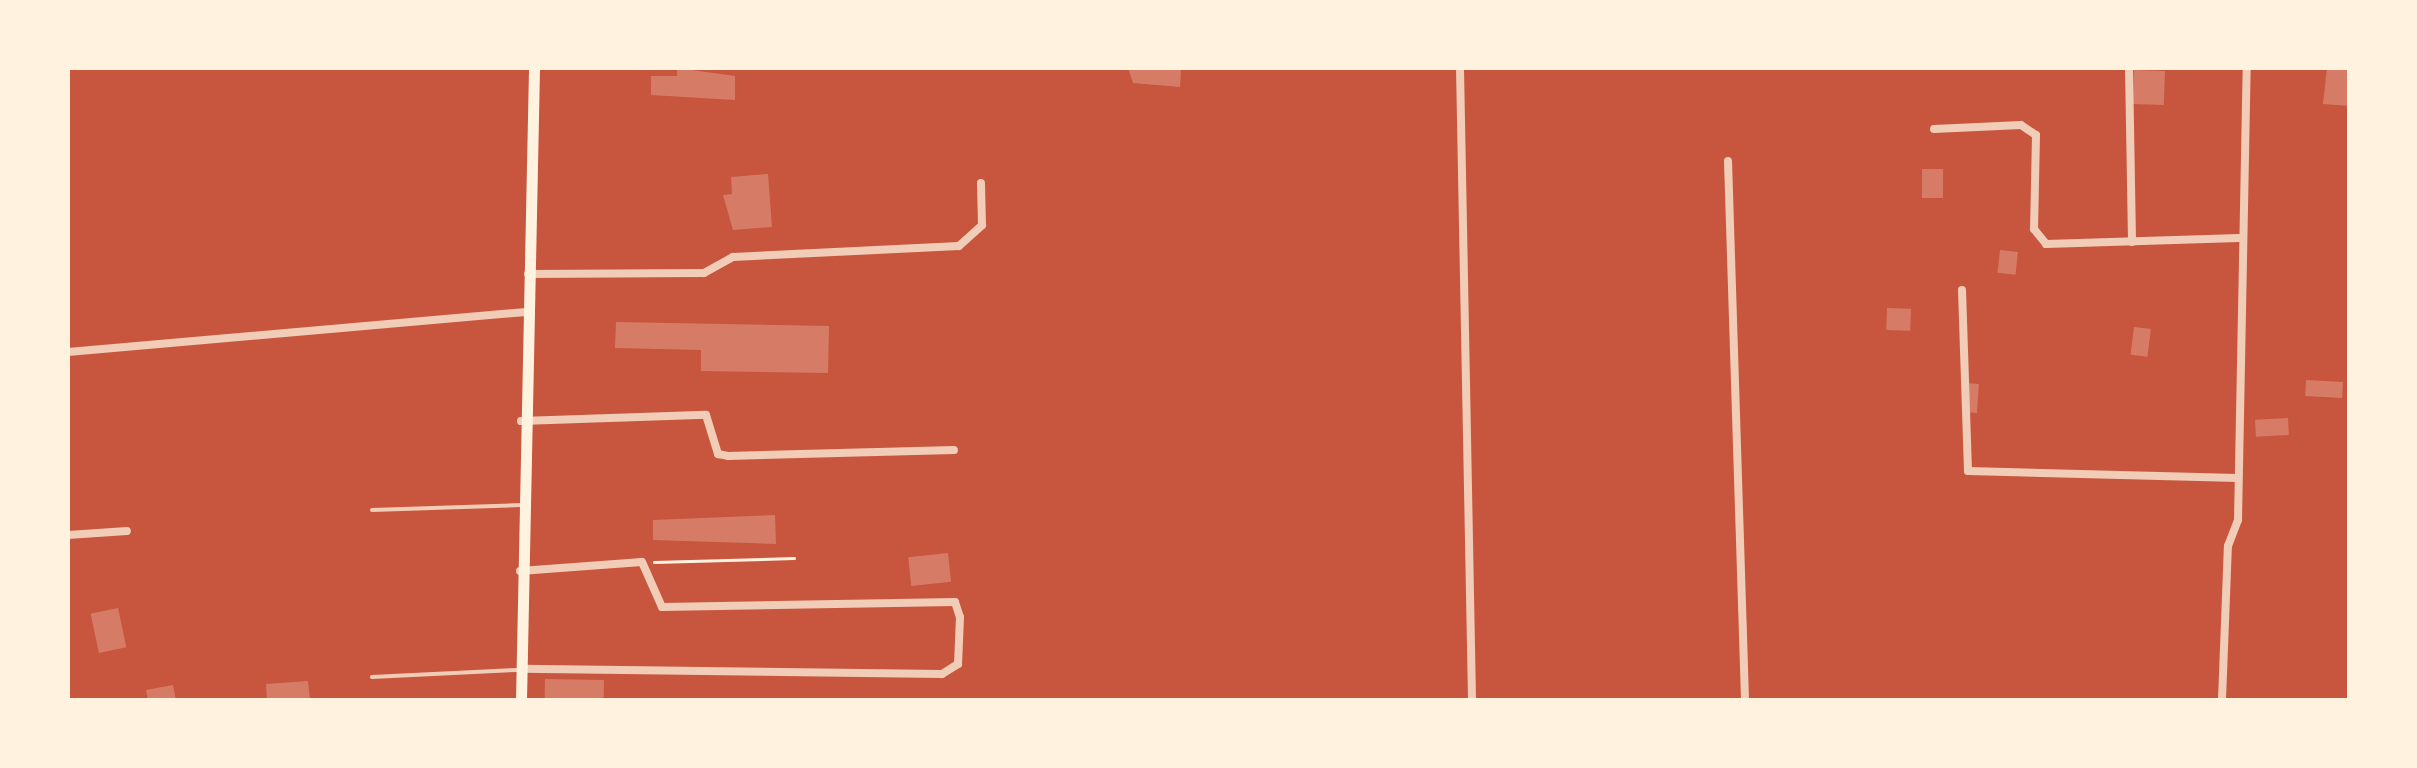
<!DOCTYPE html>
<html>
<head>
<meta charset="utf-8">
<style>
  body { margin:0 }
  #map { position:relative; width:2417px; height:768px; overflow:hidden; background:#c8553d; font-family:"Fira Sans Condensed",sans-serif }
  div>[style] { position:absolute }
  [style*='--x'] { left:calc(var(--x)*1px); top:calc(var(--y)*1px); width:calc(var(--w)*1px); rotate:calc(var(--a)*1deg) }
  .building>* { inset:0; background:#d67c66; transform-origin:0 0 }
  .path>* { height:2.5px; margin:-1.25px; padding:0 1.25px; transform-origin:1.25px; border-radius:1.25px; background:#fff3e0 }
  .service>* { height:4px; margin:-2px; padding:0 2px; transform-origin:2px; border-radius:2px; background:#f1ccb7 }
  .minor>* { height:8px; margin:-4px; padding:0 4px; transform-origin:4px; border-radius:4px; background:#f1ccb7 }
  .primary>* { height:11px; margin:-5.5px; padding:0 5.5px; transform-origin:5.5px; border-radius:5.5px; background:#fff3e0 }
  span { translate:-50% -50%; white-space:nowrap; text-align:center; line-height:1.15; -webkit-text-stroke:10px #fff3e0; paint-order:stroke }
  .frame { position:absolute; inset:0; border:70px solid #fff3e0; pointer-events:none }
</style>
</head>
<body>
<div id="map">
  <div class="building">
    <div style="clip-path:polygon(677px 68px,735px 76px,735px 100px,651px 95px,651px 76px,677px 76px)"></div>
    <div style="clip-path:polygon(1128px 68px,1181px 68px,1180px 87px,1133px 83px)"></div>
    <div style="clip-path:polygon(2327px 68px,2350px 68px,2350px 106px,2323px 104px)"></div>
    <div style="left:2134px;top:70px;width:31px;height:34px;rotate:2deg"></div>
    <div style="left:1922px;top:169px;width:21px;height:29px"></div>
    <div style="clip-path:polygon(768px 174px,772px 227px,733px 230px,723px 195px,732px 194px,731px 177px)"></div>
    <div style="left:2000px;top:250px;width:18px;height:23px;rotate:6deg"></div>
    <div style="left:1887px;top:308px;width:24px;height:22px;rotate:2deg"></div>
    <div style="clip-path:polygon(616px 322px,829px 326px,828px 373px,701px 371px,701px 350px,615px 348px)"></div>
    <div style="left:2134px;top:327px;width:17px;height:28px;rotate:7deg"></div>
    <div style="left:2306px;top:380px;width:37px;height:16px;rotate:3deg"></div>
    <div style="left:1964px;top:383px;width:15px;height:29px;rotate:4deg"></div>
    <div style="left:2288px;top:418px;width:17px;height:33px;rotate:87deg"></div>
    <div style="clip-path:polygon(775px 515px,776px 544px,653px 540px,653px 520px)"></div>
    <div style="left:948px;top:553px;width:29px;height:40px;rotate:84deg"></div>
    <div style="left:118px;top:608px;width:40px;height:28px;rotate:78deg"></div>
    <div style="left:545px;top:679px;width:59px;height:21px;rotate:1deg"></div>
    <div style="clip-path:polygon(308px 681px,310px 700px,267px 700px,266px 684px)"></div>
    <div style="clip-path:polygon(173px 685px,176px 700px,148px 700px,146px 690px)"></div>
  </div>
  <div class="path">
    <div style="--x:654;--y:562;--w:140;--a:-1.6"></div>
  </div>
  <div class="service">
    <div style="--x:372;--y:510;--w:149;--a:-1.9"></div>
    <div style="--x:372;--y:677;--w:145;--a:-2.8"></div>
  </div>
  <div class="minor">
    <div style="--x:1460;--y:68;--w:632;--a:88.91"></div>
    <div style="--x:2129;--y:68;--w:174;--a:89"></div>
    <div style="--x:1934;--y:129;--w:87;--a:-2.6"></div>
    <div style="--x:2021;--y:125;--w:18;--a:34"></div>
    <div style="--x:2036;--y:135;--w:94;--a:91.2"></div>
    <div style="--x:2034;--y:229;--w:19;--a:51"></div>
    <div style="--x:2046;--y:244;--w:193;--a:-1.8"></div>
    <div style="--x:1728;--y:161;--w:539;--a:88.19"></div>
    <div style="--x:528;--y:274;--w:176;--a:-0.3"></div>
    <div style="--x:704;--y:273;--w:33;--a:-29"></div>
    <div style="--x:733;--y:257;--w:226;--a:-2.8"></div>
    <div style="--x:959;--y:246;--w:31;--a:-42"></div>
    <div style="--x:982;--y:225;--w:42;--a:-91.4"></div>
    <div style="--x:1962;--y:290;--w:181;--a:88.1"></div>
    <div style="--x:1968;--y:471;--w:270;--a:1.5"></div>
    <div style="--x:68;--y:352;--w:463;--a:-5"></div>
    <div style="--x:521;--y:421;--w:185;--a:-1.9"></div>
    <div style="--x:706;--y:415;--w:41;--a:72.9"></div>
    <div style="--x:718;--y:454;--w:10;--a:11"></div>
    <div style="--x:728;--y:456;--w:226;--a:-1.5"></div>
    <div style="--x:68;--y:535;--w:59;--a:-3.9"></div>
    <div style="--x:520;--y:571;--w:122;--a:-4.2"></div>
    <div style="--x:642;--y:562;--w:49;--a:66"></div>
    <div style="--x:662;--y:607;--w:293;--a:-1"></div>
    <div style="--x:955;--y:602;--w:16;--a:72"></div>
    <div style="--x:960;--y:617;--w:47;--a:92.4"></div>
    <div style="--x:958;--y:664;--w:19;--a:148"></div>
    <div style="--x:942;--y:674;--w:421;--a:-179.3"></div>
    <div style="--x:2222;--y:700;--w:154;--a:-87.8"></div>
    <div style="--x:2228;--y:546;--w:28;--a:-69"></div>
    <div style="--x:2238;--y:520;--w:452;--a:-88.9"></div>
  </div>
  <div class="primary">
    <div style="--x:521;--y:700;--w:632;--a:-88.82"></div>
  </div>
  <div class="frame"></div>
</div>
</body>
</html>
